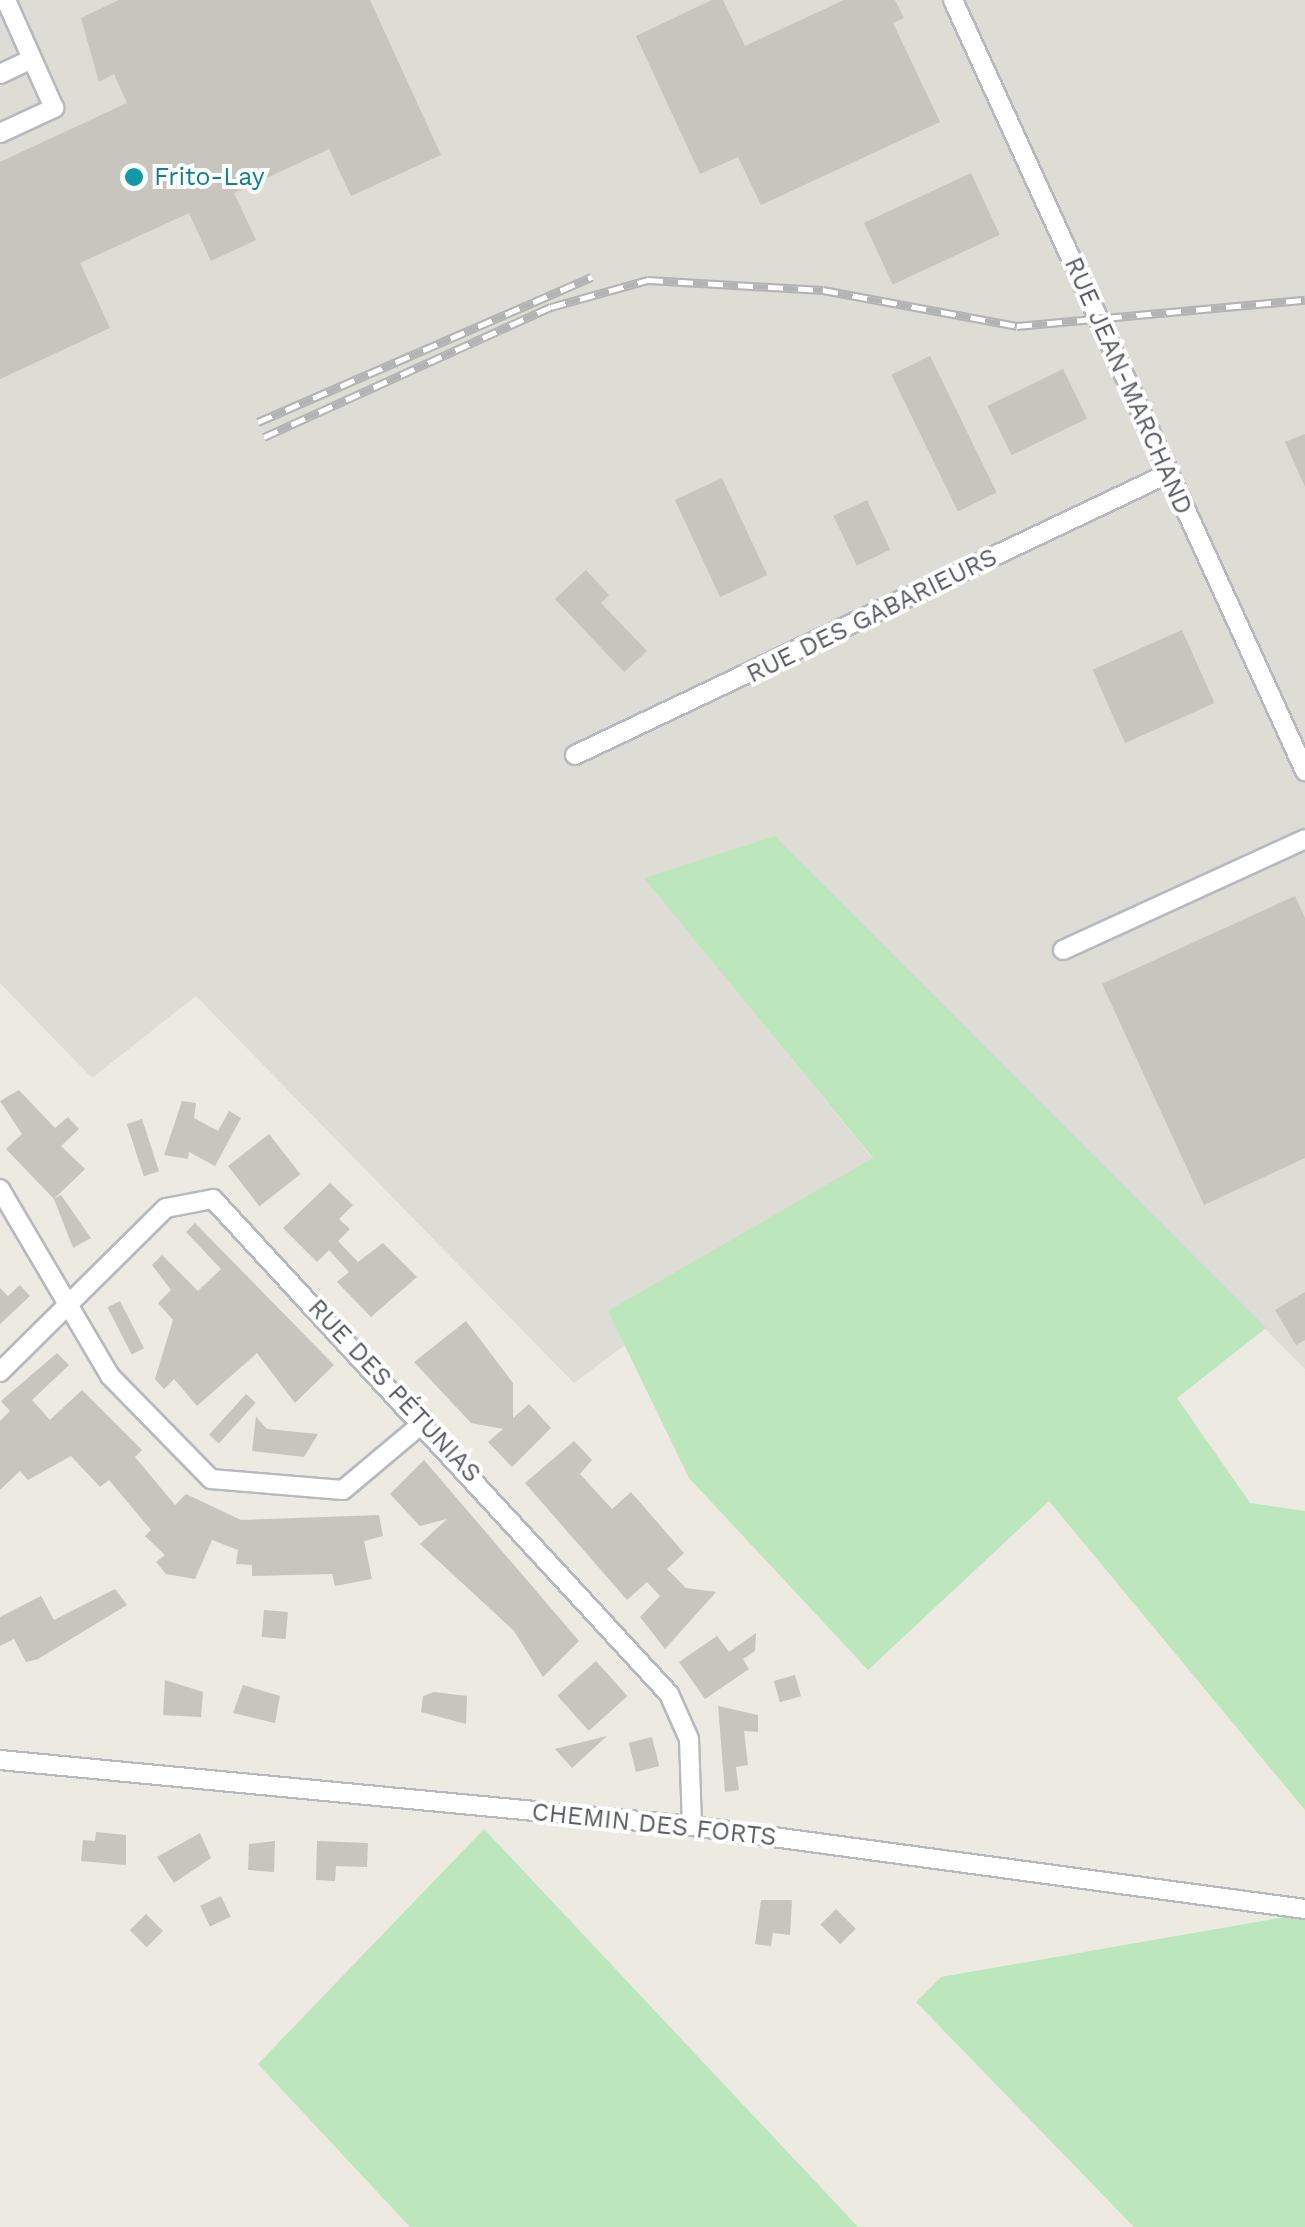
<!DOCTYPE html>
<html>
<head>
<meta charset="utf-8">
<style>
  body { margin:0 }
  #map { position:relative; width:1305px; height:2227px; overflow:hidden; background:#edeae1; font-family:"Work Sans",sans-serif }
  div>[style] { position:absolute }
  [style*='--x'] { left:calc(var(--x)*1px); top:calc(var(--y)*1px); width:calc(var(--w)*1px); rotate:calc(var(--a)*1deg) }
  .industrial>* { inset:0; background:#dddcd5 }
  .green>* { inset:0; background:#bce6bc }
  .building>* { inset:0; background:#c8c4be; transform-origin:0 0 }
  .roads { filter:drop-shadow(2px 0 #b6b9be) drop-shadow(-2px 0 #b6b9be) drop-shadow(0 2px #b6b9be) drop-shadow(0 -2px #b6b9be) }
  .minor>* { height:18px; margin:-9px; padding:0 9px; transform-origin:9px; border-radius:9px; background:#fff }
  .rail>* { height:9px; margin-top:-4.5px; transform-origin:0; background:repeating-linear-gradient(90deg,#fff 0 15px,#b2b3b3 0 30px); box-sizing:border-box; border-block:2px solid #b2b3b3 }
  .dots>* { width:28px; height:28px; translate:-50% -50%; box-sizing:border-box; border:5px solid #fff; border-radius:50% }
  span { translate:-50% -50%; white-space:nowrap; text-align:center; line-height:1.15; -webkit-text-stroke:8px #fff; paint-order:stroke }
  .culture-label { font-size:25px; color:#0d838f }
  .left { translate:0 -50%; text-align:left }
  .street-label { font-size:25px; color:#595d62 }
</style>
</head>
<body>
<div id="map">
  <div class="industrial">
    <div style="clip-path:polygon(0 0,1305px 0,1305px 1369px,775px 836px,645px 878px,873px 1159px,574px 1383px,196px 996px,92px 1078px,0 983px)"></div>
  </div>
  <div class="green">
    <div style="clip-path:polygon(775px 836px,1266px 1328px,1177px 1398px,1250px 1503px,1305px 1511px,1305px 1810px,1049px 1501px,868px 1670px,689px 1478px,608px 1311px,873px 1158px,644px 878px)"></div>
    <div style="clip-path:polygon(484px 1829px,858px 2227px,410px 2227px,258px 2064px)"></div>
    <div style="clip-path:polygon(1285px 1917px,1305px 1919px,1305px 2227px,1134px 2227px,916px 2002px,941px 1977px)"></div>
  </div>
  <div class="building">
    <div style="clip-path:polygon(119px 0,370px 0,441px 155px,351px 196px,329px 149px,234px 193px,256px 240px,211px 261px,189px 213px,80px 263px,110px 328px,0 379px,0 162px,127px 103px,114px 74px,99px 82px,81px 18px)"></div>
    <div style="clip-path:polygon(712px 0,723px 0,745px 46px,844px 0,895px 0,904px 18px,893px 23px,940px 122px,761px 205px,738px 157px,700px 174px,636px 36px)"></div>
    <div style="left:971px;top:173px;width:68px;height:118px;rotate:65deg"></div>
    <div style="left:930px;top:356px;width:152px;height:43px;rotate:64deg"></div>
    <div style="left:1063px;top:369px;width:55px;height:84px;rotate:64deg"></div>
    <div style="clip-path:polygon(1305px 434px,1305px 487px,1285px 442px)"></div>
    <div style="left:722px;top:478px;width:107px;height:52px;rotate:65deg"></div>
    <div style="left:867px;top:500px;width:55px;height:37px;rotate:65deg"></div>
    <div style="clip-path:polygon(586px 570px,609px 595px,601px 603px,647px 651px,624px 672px,555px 599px)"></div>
    <div style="left:1182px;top:630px;width:80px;height:98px;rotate:66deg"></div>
    <div style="clip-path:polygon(1295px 896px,1305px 918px,1305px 1158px,1204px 1205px,1102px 984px)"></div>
    <div style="clip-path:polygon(19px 1090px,55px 1128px,68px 1117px,79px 1129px,61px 1146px,85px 1169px,54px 1199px,61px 1195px,91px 1238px,73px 1248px,54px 1199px,6px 1149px,22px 1134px,0 1101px)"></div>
    <div style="clip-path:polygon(182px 1101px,196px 1103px,194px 1118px,218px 1131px,229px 1111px,241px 1118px,215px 1166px,189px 1152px,188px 1159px,164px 1155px)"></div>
    <div style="left:142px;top:1119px;width:55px;height:16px;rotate:72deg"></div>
    <div style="left:269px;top:1134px;width:51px;height:52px;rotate:52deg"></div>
    <div style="clip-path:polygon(330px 1183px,353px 1205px,339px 1219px,350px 1229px,338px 1241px,358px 1262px,383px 1243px,417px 1277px,371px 1317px,337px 1282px,349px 1272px,329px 1250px,317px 1262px,283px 1228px)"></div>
    <div style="clip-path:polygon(195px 1223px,334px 1365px,295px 1403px,257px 1353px,197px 1406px,174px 1379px,164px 1389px,155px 1379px,173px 1320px,158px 1303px,171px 1290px,152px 1265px,162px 1255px,198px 1291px,221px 1269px,186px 1232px)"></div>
    <div style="clip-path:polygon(20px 1285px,30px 1296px,0 1324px,0 1288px,8px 1296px)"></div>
    <div style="clip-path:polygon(1305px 1292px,1305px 1340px,1296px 1345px,1275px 1310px)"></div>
    <div style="left:120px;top:1301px;width:53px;height:14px;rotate:63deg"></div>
    <div style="clip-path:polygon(466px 1321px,513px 1383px,513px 1418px,529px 1404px,551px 1428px,512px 1467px,488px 1442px,503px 1429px,471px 1423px,414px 1362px)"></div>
    <div style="clip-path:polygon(57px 1353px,69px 1365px,32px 1400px,50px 1420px,82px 1390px,142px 1450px,135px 1457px,175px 1505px,186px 1494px,241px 1520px,379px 1515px,383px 1536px,364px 1541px,372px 1579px,335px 1586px,332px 1574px,252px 1576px,252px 1565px,236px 1564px,238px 1550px,212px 1540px,195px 1579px,166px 1574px,156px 1562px,165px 1555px,145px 1536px,151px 1530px,109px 1480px,100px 1487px,71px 1456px,28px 1480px,20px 1471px,0 1490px,0 1421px,10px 1411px,1px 1401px)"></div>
    <div style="left:246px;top:1394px;width:13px;height:55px;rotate:42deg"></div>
    <div style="clip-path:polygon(256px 1417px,267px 1429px,318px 1434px,304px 1457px,252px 1451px)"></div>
    <div style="clip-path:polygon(574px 1441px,592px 1460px,580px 1474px,612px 1509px,631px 1492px,684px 1553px,667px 1569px,686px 1588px,716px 1592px,665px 1649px,640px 1617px,660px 1596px,647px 1582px,627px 1600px,525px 1483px)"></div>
    <div style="clip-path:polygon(424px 1460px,579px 1641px,543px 1677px,514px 1631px,420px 1544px,447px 1519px,420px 1526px,390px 1494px)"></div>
    <div style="clip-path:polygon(115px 1589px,127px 1605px,38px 1659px,26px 1662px,14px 1639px,0 1646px,0 1617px,41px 1596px,54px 1620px)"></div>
    <div style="left:264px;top:1610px;width:24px;height:27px;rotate:5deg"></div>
    <div style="clip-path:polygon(756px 1633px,755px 1651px,743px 1659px,749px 1669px,705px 1699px,679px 1662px,717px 1636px,729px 1652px)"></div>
    <div style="left:596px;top:1661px;width:47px;height:52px;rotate:48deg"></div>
    <div style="left:795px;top:1675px;width:22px;height:22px;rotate:74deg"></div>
    <div style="clip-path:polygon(165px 1680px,203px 1692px,201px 1717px,163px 1715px)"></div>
    <div style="clip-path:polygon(243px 1685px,280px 1696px,275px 1723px,233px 1713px)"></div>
    <div style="clip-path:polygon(434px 1692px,467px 1696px,466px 1724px,421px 1712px,423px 1696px)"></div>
    <div style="clip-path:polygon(718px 1706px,758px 1715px,758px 1732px,744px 1731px,748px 1765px,736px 1767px,739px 1790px,725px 1792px)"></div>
    <div style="clip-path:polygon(607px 1736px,572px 1768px,555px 1749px)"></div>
    <div style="left:652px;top:1737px;width:30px;height:24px;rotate:76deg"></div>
    <div style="clip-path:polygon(96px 1832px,126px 1835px,126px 1865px,81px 1861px,83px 1840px,95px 1841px)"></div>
    <div style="clip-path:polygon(200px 1833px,211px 1858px,174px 1883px,157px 1857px)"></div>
    <div style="clip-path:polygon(275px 1841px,274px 1872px,248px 1870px,249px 1844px)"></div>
    <div style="clip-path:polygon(317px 1841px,368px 1843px,367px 1867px,336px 1866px,335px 1881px,316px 1880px)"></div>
    <div style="left:221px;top:1896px;width:23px;height:23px;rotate:65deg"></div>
    <div style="clip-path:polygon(761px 1900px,792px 1900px,790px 1935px,773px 1933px,771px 1946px,755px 1944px)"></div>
    <div style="left:836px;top:1909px;width:28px;height:22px;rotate:45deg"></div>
    <div style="left:146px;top:1914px;width:24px;height:23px;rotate:45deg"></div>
  </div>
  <div class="roads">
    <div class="minor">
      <div style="--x:953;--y:0;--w:848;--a:65.46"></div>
      <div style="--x:0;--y:74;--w:35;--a:-25"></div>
      <div style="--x:0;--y:133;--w:60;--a:-24.8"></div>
      <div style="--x:54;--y:108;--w:118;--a:-114"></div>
      <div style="--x:575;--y:755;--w:655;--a:-25.39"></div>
      <div style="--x:1063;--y:950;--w:266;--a:-24.6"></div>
      <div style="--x:0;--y:1189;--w:217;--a:59.5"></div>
      <div style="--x:110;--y:1376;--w:144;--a:45.6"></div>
      <div style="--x:211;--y:1479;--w:132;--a:4.8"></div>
      <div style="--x:343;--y:1490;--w:106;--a:-40"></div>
      <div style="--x:0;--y:1372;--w:233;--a:-44.7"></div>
      <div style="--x:166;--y:1208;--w:48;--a:-10.8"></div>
      <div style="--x:213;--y:1199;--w:673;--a:47.35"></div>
      <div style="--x:669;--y:1694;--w:49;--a:66"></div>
      <div style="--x:689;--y:1739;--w:87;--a:88"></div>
      <div style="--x:0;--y:1760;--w:695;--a:5.45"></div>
      <div style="--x:692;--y:1826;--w:619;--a:7.71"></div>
    </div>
  </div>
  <div class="rail">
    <div style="--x:258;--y:422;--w:364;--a:-23.5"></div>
    <div style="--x:264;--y:437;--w:315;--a:-24.4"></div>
    <div style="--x:551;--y:307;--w:101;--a:-15.6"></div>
    <div style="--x:648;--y:280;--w:175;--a:3.3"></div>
    <div style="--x:823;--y:290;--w:197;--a:10.5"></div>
    <div style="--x:1017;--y:326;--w:289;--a:-5.2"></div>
  </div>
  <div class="dots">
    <div style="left:134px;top:177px;background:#0f9aa8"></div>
  </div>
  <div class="culture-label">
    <span class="left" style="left:154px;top:177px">Frito-Lay</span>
  </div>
  <div class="street-label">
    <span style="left:1128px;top:386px;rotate:66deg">RUE JEAN-MARCHAND</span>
    <span style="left:872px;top:616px;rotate:-26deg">RUE DES GABARIEURS</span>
    <span style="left:394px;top:1391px;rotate:47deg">RUE DES PÉTUNIAS</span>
    <span style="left:654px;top:1825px;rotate:6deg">CHEMIN DES FORTS</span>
  </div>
</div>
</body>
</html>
